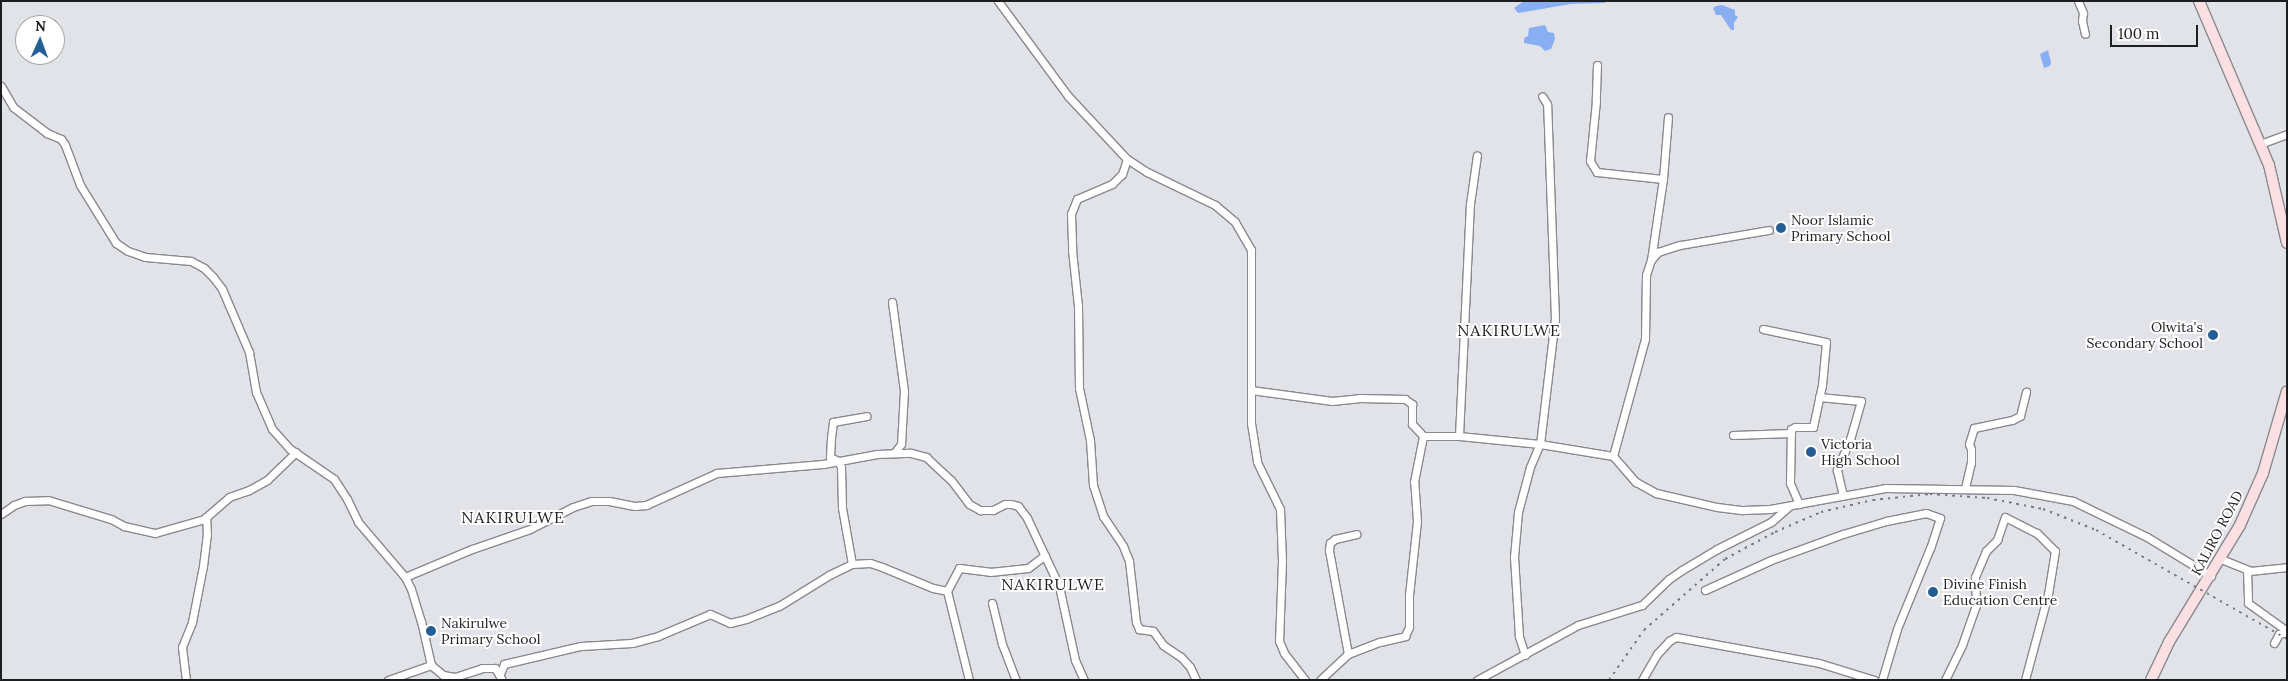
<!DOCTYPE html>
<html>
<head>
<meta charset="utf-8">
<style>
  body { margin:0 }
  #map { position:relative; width:2288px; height:681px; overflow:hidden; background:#e1e3e8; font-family:Lora,serif }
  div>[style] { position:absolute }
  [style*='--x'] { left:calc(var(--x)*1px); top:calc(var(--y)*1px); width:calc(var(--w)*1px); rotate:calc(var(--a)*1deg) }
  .water>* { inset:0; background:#88aff3 }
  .roads { filter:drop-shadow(1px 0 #88898e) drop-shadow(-1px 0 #88898e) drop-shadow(0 1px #88898e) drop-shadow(0 -1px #88898e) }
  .minor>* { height:7px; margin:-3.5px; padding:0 3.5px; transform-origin:3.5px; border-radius:3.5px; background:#fff }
  .secondary>* { height:10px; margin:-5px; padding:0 5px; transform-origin:5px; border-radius:5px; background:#fbdfe2 }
  .rail>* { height:2px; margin-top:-1px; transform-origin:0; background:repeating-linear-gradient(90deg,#78797d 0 2.5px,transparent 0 7.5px) }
  .dots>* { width:14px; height:14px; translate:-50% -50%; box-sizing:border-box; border:2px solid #fff; border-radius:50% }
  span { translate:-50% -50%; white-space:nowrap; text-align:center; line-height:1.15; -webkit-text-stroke:4px #fff; paint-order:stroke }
  .poi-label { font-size:14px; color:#1d1e20 }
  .left { translate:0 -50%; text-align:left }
  .right { translate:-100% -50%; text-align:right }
  .street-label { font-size:14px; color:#1d1e20 }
  .quarter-label { font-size:16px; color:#1d1e20; letter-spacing:1px }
  .frame { position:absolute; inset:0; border:2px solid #1d1e20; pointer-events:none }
  .north { position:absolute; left:15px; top:15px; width:50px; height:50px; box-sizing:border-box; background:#fff; border:1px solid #a5a5a6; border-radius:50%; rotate:2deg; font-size:14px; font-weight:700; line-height:20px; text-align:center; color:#1d1e20 }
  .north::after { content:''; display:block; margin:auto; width:18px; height:22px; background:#245e95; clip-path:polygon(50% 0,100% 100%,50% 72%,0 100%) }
  .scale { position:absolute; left:2110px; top:25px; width:88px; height:22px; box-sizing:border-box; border:2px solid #1d1e20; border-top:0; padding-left:6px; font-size:15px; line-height:18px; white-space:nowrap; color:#1d1e20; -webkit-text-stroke:4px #fff; paint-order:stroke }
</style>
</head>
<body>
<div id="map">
  <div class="water">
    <div style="clip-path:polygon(1524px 1px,1606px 1px,1605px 3px,1571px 4px,1518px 13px,1514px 8px)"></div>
    <div style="clip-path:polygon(1722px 5px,1735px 10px,1735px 15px,1738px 17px,1734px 23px,1734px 30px,1731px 30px,1721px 15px,1716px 15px,1713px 8px,1716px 6px)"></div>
    <div style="clip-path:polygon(1545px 25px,1548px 32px,1554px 33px,1555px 39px,1551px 49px,1545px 51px,1540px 46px,1524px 43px,1524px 38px,1528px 36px,1529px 28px)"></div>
    <div style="clip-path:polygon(2048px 50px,2051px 62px,2050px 66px,2044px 68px,2040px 54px)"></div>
  </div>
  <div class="roads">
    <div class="minor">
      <div style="--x:998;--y:1;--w:118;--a:53.6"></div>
      <div style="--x:1068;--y:96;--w:86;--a:46.9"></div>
      <div style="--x:1127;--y:159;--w:24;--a:33"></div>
      <div style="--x:1147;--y:172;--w:76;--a:25.9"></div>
      <div style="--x:1215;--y:205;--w:26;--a:40"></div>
      <div style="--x:1235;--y:222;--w:32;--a:60"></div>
      <div style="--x:1251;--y:250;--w:173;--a:90"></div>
      <div style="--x:1251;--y:423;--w:39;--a:81"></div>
      <div style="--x:1257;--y:462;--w:52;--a:63.9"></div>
      <div style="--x:1280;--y:509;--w:52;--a:87.8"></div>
      <div style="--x:1282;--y:561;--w:80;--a:92.1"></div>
      <div style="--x:1279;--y:641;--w:13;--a:67"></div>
      <div style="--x:1284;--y:653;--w:34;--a:52"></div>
      <div style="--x:2078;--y:1;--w:13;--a:67"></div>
      <div style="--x:2083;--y:13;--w:8;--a:97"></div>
      <div style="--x:2082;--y:21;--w:13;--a:77"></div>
      <div style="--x:1597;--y:65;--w:36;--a:92"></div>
      <div style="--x:1596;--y:101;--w:60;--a:95.7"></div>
      <div style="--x:1590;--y:161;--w:13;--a:58"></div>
      <div style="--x:1597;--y:172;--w:66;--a:6.1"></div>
      <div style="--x:1663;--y:179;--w:62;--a:-85.4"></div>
      <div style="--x:1;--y:86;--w:24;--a:60"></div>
      <div style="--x:13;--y:107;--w:43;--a:37.4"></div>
      <div style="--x:47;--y:133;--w:15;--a:23"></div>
      <div style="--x:61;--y:139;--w:7;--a:56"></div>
      <div style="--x:65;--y:145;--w:43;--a:69.4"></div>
      <div style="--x:80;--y:185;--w:68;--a:58.2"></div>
      <div style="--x:116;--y:243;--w:14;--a:34"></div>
      <div style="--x:128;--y:251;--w:18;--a:19"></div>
      <div style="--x:145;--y:257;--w:46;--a:5"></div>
      <div style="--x:191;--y:261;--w:15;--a:28"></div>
      <div style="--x:204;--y:268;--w:13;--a:45"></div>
      <div style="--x:213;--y:277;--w:15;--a:53"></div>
      <div style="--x:222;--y:289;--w:69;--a:66.8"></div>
      <div style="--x:249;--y:352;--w:41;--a:80.1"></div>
      <div style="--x:256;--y:392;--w:40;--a:66.6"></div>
      <div style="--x:272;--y:429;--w:27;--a:48"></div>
      <div style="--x:290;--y:449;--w:53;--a:34.3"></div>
      <div style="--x:334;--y:479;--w:24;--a:57"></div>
      <div style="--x:347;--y:499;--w:25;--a:64"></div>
      <div style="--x:358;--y:522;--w:72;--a:49.5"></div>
      <div style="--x:405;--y:577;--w:13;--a:63"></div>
      <div style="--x:411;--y:589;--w:34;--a:73"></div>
      <div style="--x:421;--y:621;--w:45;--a:77.2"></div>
      <div style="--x:431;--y:665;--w:16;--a:40"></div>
      <div style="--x:443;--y:675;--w:12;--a:9"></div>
      <div style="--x:455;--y:677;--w:28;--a:-18"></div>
      <div style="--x:482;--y:668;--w:13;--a:0"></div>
      <div style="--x:495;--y:668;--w:14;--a:60"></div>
      <div style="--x:2260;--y:144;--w:29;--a:-20"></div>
      <div style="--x:1127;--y:159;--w:16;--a:108"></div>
      <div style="--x:1122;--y:174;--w:14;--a:135"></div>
      <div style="--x:1112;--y:184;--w:38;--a:157"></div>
      <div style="--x:1077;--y:199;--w:16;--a:112"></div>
      <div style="--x:1071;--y:214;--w:36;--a:88"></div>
      <div style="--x:1072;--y:250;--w:56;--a:83.9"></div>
      <div style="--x:1078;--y:306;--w:82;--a:89.3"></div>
      <div style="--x:1079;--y:388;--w:53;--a:78.1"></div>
      <div style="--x:1090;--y:440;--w:45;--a:86.2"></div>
      <div style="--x:1093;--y:485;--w:33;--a:72"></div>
      <div style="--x:1103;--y:516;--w:36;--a:56"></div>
      <div style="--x:1123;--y:546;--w:16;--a:68"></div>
      <div style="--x:1129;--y:561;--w:61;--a:83.5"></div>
      <div style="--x:1136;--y:622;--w:8;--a:67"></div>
      <div style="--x:1139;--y:629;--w:14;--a:8"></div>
      <div style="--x:1153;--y:631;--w:17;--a:54"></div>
      <div style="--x:1163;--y:645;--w:22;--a:34"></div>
      <div style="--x:1181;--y:657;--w:13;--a:48"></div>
      <div style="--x:1190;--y:667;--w:14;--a:65"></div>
      <div style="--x:1651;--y:260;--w:82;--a:-81.6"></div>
      <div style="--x:892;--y:302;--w:90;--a:82.3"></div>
      <div style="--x:904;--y:391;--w:53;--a:93.2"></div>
      <div style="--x:901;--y:444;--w:10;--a:127"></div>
      <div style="--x:1763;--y:329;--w:64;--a:11.7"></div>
      <div style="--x:1826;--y:342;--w:43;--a:95.3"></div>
      <div style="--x:1822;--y:385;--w:43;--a:102.1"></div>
      <div style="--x:1813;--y:427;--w:18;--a:180"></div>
      <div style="--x:1795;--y:427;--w:4;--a:153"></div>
      <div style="--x:1791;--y:429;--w:54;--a:91.1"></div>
      <div style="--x:1790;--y:483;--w:23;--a:67"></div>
      <div style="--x:1251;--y:390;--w:82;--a:7.7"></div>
      <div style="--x:1332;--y:401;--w:27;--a:-6"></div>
      <div style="--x:1359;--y:398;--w:46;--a:1.2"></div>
      <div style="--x:1405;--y:399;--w:9;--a:36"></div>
      <div style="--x:1412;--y:404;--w:20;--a:90"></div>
      <div style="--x:1412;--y:424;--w:16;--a:47"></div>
      <div style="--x:1423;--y:436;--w:36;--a:0"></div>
      <div style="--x:1459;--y:436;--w:81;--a:5.6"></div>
      <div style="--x:1540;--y:444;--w:74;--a:9.3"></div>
      <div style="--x:1613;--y:456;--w:35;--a:49"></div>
      <div style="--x:1636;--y:482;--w:23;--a:29"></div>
      <div style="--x:1656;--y:493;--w:63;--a:12.9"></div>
      <div style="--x:1717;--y:507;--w:26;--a:7"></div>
      <div style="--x:1743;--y:510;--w:27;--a:-2"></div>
      <div style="--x:1770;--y:509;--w:117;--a:-10.3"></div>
      <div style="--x:1885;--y:488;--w:129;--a:0.9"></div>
      <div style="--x:2014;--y:490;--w:60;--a:10.6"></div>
      <div style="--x:2073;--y:501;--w:82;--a:25.9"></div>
      <div style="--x:2147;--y:537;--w:75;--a:31.4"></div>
      <div style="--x:1819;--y:397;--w:42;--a:5.4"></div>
      <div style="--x:1861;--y:401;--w:40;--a:106"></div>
      <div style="--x:1850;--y:439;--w:34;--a:113"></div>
      <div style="--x:1837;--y:470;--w:26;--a:77"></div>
      <div style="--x:1733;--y:435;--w:58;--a:-2"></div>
      <div style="--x:1459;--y:436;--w:232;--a:-87.3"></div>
      <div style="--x:1470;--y:204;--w:49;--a:-81.9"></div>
      <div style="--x:1613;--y:456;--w:121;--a:-74.7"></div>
      <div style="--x:1645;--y:339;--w:64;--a:-89.1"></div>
      <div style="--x:1646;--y:275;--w:16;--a:-72"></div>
      <div style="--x:1651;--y:260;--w:11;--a:-49"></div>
      <div style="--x:1658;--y:252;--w:23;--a:-18"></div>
      <div style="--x:1680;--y:245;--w:90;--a:-9.6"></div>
      <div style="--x:1965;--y:488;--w:26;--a:-77"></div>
      <div style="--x:1971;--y:463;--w:14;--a:-90"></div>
      <div style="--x:1971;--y:449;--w:5;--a:-112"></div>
      <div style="--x:1969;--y:444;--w:17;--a:-73"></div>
      <div style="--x:1974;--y:428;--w:39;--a:-12"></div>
      <div style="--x:2012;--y:420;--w:9;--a:-27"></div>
      <div style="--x:2020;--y:416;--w:25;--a:-76"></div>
      <div style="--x:1;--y:514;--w:16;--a:-35"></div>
      <div style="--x:14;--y:505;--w:12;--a:-20"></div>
      <div style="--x:25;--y:501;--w:23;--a:-2"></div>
      <div style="--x:48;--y:500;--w:66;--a:16.8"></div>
      <div style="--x:111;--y:519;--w:15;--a:28"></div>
      <div style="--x:124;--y:526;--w:32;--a:13"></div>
      <div style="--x:155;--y:533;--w:51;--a:-15.9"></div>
      <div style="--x:204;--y:519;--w:33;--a:-41"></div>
      <div style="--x:229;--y:497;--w:21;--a:-19"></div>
      <div style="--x:249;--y:490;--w:21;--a:-29"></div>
      <div style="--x:267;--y:480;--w:40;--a:-44"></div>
      <div style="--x:2221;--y:559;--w:31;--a:22"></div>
      <div style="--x:2250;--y:571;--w:37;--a:-6"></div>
      <div style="--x:852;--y:564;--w:57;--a:-100.1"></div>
      <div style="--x:842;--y:508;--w:41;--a:-91.4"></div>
      <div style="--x:841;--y:467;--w:7;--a:-117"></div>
      <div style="--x:838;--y:461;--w:9;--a:-153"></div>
      <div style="--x:830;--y:457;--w:19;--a:-87"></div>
      <div style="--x:831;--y:438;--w:16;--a:-83"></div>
      <div style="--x:833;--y:422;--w:34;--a:-10"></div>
      <div style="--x:2247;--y:570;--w:33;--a:88"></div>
      <div style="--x:2248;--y:603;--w:48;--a:35.7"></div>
      <div style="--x:405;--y:577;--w:73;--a:-22.7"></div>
      <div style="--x:472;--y:549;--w:61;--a:-19"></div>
      <div style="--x:530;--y:529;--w:48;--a:-27.1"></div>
      <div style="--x:573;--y:507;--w:19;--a:-18"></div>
      <div style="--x:591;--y:501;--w:18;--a:0"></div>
      <div style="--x:609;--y:501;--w:26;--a:11"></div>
      <div style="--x:635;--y:506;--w:11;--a:-5"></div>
      <div style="--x:646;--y:505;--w:78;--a:-24.3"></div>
      <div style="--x:717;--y:473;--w:106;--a:-4.9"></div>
      <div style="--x:823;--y:464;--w:55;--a:-10.5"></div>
      <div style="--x:877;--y:454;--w:34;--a:-2"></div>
      <div style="--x:911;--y:453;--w:16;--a:15"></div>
      <div style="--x:926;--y:457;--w:34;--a:43"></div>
      <div style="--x:951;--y:480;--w:30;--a:53"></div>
      <div style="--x:969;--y:504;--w:13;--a:29"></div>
      <div style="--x:980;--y:510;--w:13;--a:0"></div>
      <div style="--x:993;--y:510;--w:13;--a:-27"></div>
      <div style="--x:1005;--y:504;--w:6;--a:0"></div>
      <div style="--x:1011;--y:504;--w:7;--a:16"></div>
      <div style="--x:1018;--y:506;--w:15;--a:53"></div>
      <div style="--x:1027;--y:518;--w:75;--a:64.8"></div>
      <div style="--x:1059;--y:586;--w:76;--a:77.8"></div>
      <div style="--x:1075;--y:660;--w:22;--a:66"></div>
      <div style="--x:1705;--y:590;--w:72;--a:-24.4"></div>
      <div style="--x:1771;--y:560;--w:77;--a:-19.9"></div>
      <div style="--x:1843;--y:534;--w:45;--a:-16.8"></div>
      <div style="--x:1886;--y:521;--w:41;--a:-11.3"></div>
      <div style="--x:1926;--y:513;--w:15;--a:20"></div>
      <div style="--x:1940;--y:518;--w:32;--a:108"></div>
      <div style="--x:1930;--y:548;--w:87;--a:112.2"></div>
      <div style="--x:1897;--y:629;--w:53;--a:106.4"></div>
      <div style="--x:947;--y:591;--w:92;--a:76.1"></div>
      <div style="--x:992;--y:603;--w:42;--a:76.3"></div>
      <div style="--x:1002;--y:644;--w:39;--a:69"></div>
      <div style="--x:2274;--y:643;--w:10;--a:-61"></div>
      <div style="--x:2279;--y:634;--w:8;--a:-14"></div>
      <div style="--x:1348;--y:654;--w:106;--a:-100.4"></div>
      <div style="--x:1329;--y:550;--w:7;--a:-82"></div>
      <div style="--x:1330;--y:543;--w:6;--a:-39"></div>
      <div style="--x:1335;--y:539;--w:22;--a:-13"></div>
      <div style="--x:1525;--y:655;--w:20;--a:-108"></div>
      <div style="--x:1519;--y:636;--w:79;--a:-93.6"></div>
      <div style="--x:1514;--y:557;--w:45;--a:-84.9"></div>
      <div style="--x:1518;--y:512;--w:47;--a:-75.1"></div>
      <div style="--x:1530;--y:467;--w:25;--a:-67"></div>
      <div style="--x:1540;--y:444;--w:126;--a:-83.2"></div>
      <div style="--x:1555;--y:319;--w:215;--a:-92.1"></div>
      <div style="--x:1547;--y:104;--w:9;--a:-122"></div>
      <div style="--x:500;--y:674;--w:11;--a:-68"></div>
      <div style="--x:504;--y:664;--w:79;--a:-13.2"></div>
      <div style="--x:581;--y:646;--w:51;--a:-3.4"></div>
      <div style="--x:632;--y:643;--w:27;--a:-15"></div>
      <div style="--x:658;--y:636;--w:56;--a:-22.9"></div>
      <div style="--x:710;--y:614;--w:22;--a:24"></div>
      <div style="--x:730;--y:623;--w:16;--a:-14"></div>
      <div style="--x:746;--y:619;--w:35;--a:-22"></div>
      <div style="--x:779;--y:606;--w:59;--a:-31.8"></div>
      <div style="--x:829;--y:575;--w:25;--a:-26"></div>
      <div style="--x:852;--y:564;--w:18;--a:-3"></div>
      <div style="--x:870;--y:563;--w:13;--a:18"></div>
      <div style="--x:882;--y:567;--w:55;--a:22.4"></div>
      <div style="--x:933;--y:588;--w:14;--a:12"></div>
      <div style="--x:947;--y:591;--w:26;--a:-62"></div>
      <div style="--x:959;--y:568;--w:31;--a:7"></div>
      <div style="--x:990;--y:572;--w:38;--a:-6"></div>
      <div style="--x:1028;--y:568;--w:21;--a:-37"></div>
      <div style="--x:186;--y:680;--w:33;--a:-97"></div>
      <div style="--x:182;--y:647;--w:27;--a:-68"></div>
      <div style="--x:192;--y:622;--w:57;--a:-78.9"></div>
      <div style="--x:203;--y:566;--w:31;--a:-83"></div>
      <div style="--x:207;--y:535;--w:18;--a:-93"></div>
      <div style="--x:388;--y:680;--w:46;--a:-19.2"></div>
      <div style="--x:1320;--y:680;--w:38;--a:-43"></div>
      <div style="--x:1348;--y:654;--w:34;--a:-21"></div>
      <div style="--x:1380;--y:642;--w:26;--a:-13"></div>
      <div style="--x:1405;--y:636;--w:10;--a:-66"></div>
      <div style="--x:1409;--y:627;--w:32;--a:-90"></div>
      <div style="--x:1409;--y:595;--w:74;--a:-83.8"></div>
      <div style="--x:1417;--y:521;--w:39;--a:-94"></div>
      <div style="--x:1414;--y:482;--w:47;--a:-78.9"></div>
      <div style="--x:1477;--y:680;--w:115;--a:-28.6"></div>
      <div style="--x:1578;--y:625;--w:67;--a:-17.4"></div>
      <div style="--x:1642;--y:605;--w:37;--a:-44"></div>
      <div style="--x:1669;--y:579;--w:16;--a:-35"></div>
      <div style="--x:1682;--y:570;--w:41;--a:-31"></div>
      <div style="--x:1717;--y:549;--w:60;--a:-26.6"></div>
      <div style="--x:1771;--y:522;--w:23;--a:-41"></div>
      <div style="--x:1642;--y:680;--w:30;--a:-60"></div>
      <div style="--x:1657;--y:654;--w:18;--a:-47"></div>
      <div style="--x:1669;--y:641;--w:8;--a:-30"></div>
      <div style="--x:1676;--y:637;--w:145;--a:10.3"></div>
      <div style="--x:1819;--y:663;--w:58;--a:17.2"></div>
      <div style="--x:1945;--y:680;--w:39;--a:-64"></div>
      <div style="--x:1962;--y:645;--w:42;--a:-70.7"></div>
      <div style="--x:1976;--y:605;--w:28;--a:-92"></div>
      <div style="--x:1975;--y:577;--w:28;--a:-67"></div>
      <div style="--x:1986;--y:551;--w:16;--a:-45"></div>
      <div style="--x:1997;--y:540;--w:24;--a:-71"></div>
      <div style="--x:2005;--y:517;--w:36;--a:27"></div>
      <div style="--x:2037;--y:533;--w:25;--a:45"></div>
      <div style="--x:2055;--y:551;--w:44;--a:99.2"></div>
      <div style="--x:2048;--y:594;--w:89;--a:105"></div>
    </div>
    <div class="secondary">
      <div style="--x:2199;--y:1;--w:178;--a:66.9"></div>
      <div style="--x:2269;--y:165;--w:80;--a:77"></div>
      <div style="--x:2151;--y:680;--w:42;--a:-64.7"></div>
      <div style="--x:2169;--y:642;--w:137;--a:-58.7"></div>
      <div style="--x:2240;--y:525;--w:57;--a:-66.1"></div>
      <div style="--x:2263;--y:473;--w:85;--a:-73.7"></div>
    </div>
  </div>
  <div class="rail">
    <div style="--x:1609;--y:680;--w:61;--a:-55"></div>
    <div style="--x:1644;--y:630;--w:108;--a:-41.2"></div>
    <div style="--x:1725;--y:559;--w:57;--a:-28.4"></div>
    <div style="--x:1775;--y:532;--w:50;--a:-23.5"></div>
    <div style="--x:1821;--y:512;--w:53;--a:-13"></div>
    <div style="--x:1873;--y:500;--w:57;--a:-6"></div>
    <div style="--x:1930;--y:494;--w:57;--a:4"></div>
    <div style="--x:1987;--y:498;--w:57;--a:11.1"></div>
    <div style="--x:2043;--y:509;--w:57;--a:21.6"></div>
    <div style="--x:2096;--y:530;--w:220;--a:29.7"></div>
  </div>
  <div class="dots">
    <div style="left:1781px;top:228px;background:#245e95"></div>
    <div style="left:2213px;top:335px;background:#245e95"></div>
    <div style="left:1811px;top:452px;background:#245e95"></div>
    <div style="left:1933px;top:592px;background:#245e95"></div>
    <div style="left:431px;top:631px;background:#245e95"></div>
  </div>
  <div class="poi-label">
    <span class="left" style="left:1791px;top:228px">Noor Islamic<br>Primary School</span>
    <span class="right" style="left:2203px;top:335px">Olwita's<br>Secondary School</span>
    <span class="left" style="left:1821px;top:452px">Victoria<br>High School</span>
    <span class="left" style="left:1943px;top:592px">Divine Finish<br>Education Centre</span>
    <span class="left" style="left:441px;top:631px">Nakirulwe<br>Primary School</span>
  </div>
  <div class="street-label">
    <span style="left:2217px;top:533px;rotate:-62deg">KALIRO ROAD</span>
  </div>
  <div class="quarter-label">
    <span style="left:1509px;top:330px">NAKIRULWE</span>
    <span style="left:513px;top:517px">NAKIRULWE</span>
    <span style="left:1053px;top:584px">NAKIRULWE</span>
  </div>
  <div class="frame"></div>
  <div class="north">N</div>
  <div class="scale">100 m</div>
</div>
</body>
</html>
